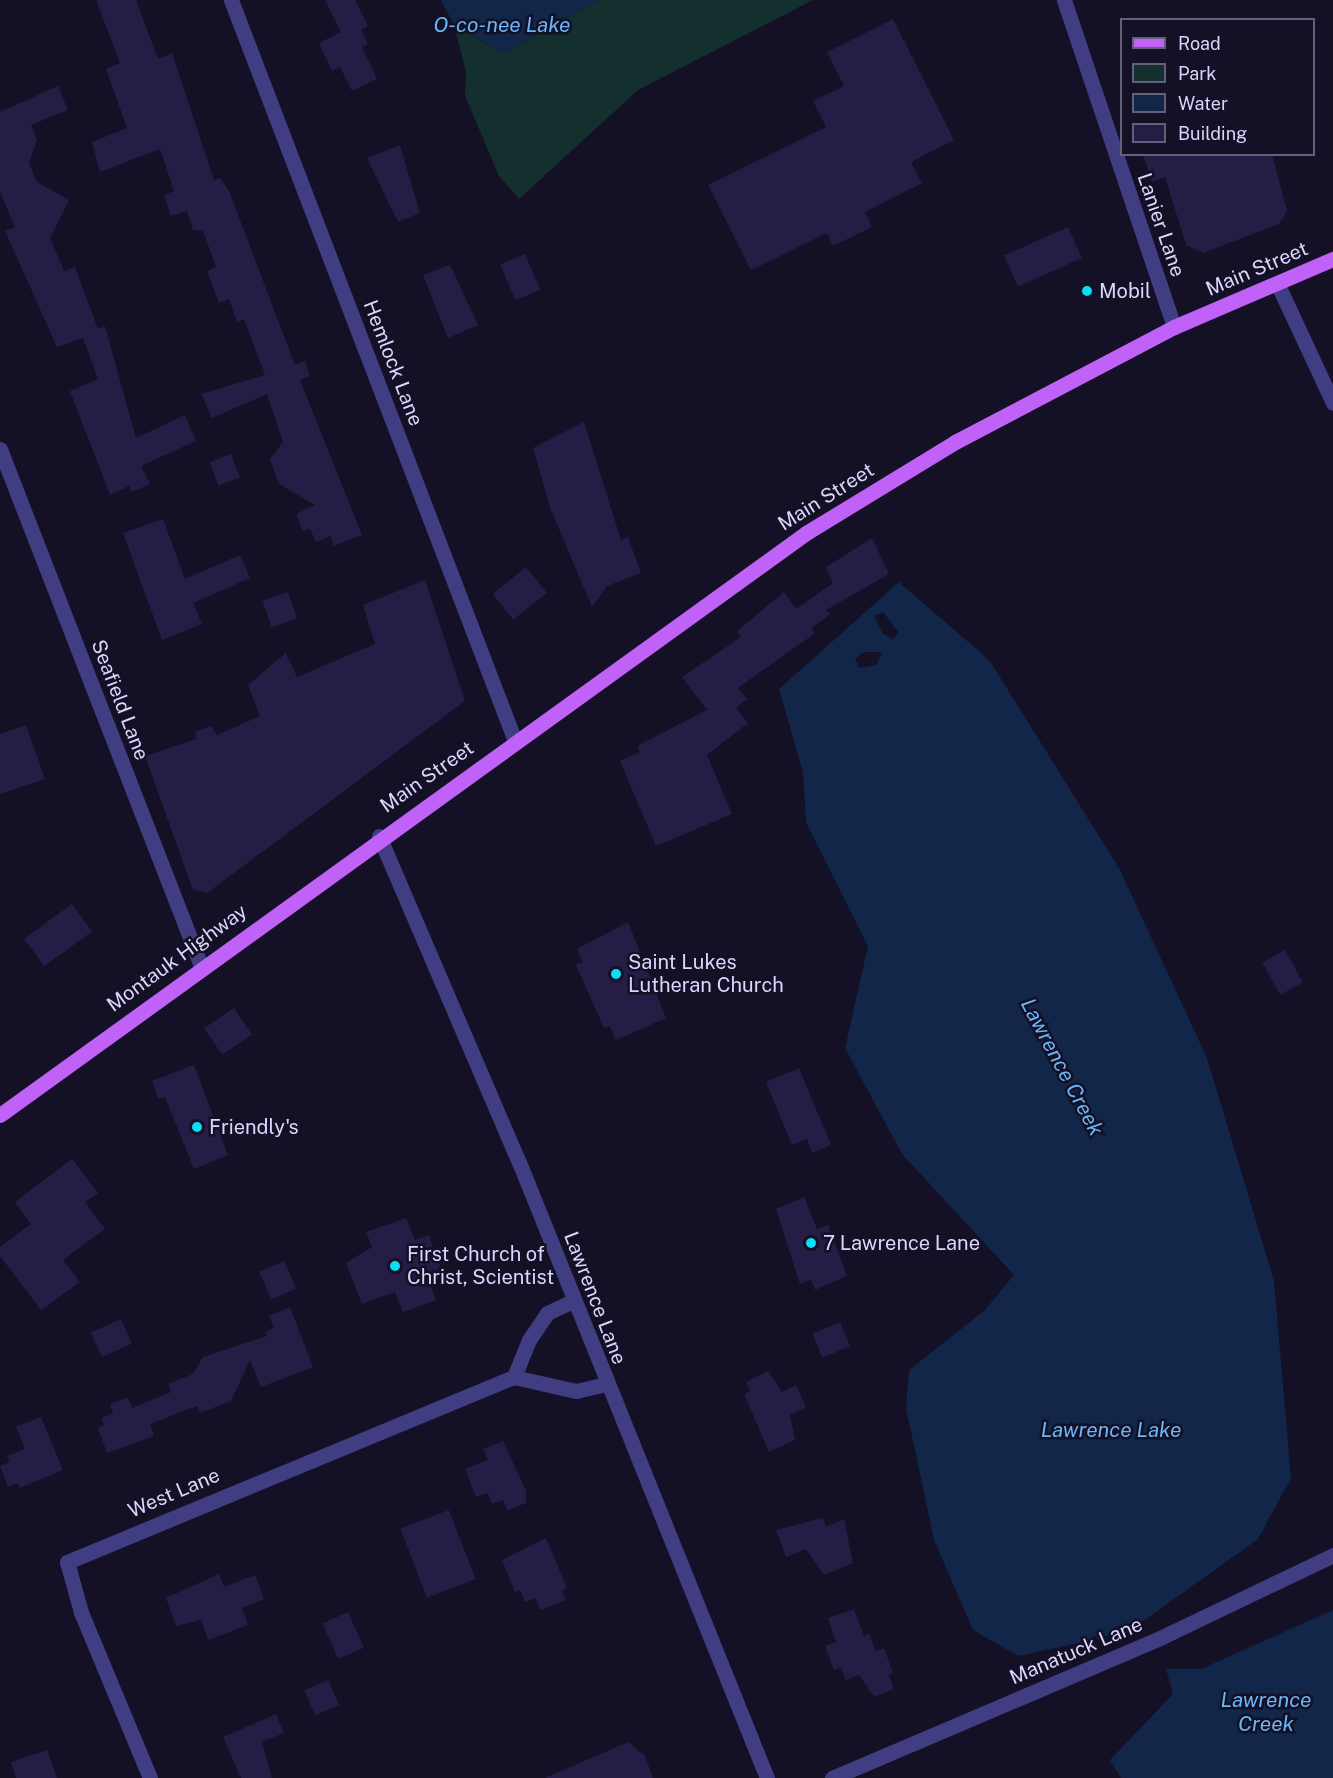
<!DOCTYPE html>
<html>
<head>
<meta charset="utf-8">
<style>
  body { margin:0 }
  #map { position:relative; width:1333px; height:1778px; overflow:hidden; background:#141025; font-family:"Public Sans",sans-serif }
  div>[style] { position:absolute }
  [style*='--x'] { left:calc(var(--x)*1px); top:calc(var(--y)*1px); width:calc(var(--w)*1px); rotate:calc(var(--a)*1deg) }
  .green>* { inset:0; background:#132f2e }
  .water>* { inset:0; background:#112649 }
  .building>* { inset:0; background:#251d45; transform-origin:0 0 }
  .minor>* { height:15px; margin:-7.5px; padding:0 7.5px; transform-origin:7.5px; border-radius:7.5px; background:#403d82 }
  .major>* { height:15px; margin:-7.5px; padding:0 7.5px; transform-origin:7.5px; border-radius:7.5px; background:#c062f8 }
  .dots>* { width:16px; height:16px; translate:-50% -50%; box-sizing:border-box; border:3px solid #141025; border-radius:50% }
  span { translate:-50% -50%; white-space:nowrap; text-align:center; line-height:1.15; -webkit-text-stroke:5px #141025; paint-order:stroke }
  .street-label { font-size:20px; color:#dbd6fd }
  .poi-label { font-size:20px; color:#dbd6fd }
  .left { translate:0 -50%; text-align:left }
  .water-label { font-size:21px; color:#69b6f8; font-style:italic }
  .legend { position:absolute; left:1120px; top:18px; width:195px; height:138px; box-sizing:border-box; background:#141025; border:2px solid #645f7b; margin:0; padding:8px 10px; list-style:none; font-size:18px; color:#dbd6fd }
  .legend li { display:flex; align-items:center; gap:12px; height:30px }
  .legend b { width:30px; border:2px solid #645f7b }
</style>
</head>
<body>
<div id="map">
  <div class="green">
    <div style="clip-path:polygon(598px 0,813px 0,638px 90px,519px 199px,499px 176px,465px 96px,466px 72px,454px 25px,503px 54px)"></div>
  </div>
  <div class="water">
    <div style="clip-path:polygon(441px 0,598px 0,503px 54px,454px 25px)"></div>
    <div style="clip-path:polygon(evenodd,899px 582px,990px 661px,1120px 870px,1207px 1058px,1274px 1281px,1291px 1478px,1258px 1539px,1143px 1621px,1102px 1638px,1018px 1656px,973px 1630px,934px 1540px,906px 1408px,909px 1370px,984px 1311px,1014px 1275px,902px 1154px,845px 1048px,868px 946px,806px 822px,803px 772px,779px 689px,899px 582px,883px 612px,898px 632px,893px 639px,883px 634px,874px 616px,883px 612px,899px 582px,864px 652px,882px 652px,882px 653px,876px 665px,859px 668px,855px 659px,864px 652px)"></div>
    <div style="clip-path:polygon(1333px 1610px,1333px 1778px,1121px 1778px,1110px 1760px,1173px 1694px,1166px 1669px,1201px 1669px)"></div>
  </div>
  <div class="building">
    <div style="clip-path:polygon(96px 0,136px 0,158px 59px,172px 53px,214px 180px,220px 178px,229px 191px,295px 365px,305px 361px,310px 376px,300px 380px,362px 535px,334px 546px,330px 536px,316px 542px,310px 529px,303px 531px,296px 514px,315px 505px,279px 484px,270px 459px,283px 442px,267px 394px,212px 418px,201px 394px,265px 375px,244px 319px,237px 322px,229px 299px,219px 303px,207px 271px,216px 267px,203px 231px,193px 230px,187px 211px,171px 216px,164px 195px,174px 191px,160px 149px,100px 172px,92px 142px,127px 128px,106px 69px,120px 63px)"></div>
    <div style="clip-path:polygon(325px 0,355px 0,368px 26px,361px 30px,368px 44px,362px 47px,377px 79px,352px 91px,340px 67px,332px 71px,319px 43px,341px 32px)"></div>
    <div style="clip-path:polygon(893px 19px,954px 140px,911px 162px,922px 183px,865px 212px,872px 227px,833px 246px,827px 233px,751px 270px,708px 185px,826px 127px,813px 101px,844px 86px,827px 52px)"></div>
    <div style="clip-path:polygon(58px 86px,68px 110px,31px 125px,37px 140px,29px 163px,37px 182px,69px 200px,50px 238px,64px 271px,75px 267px,98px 329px,105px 326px,136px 438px,185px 415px,196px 441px,141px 466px,150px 484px,132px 492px,129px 486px,110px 495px,70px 391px,98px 379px,83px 338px,57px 347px,5px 231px,15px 227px,0 192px,0 112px)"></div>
    <div style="clip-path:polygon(400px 145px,420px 213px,398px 222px,367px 158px)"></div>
    <div style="clip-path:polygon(1143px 154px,1272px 154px,1287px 211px,1279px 224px,1203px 253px,1186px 245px,1165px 177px,1152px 182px)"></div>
    <div style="left:1068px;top:227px;width:34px;height:70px;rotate:66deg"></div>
    <div style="left:525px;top:254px;width:39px;height:27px;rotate:67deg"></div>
    <div style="clip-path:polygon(450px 265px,478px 325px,448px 338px,423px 275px)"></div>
    <div style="clip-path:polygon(584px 422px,621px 540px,628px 537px,641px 573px,607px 586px,592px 607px,551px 510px,533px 448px)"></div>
    <div style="left:231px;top:454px;width:25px;height:23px;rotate:69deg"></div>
    <div style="clip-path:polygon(163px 519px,185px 579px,240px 555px,250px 578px,193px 603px,202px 624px,162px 640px,123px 533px)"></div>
    <div style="clip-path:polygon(872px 538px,889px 574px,826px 610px,830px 614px,812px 628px,814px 634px,738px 688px,747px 699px,736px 708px,748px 723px,707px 755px,732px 814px,656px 846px,620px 761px,640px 752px,637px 746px,707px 710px,682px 677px,741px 637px,737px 631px,784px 592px,796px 609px,833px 583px,826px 567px)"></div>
    <div style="left:526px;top:567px;width:33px;height:43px;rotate:51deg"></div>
    <div style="clip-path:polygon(425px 580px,465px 701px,207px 893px,193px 890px,145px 756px,196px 739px,195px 732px,211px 726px,217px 735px,260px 716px,248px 685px,286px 653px,297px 677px,375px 644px,363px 605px)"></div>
    <div style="left:288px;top:592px;width:28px;height:27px;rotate:71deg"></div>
    <div style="clip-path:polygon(26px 725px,45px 779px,0 794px,0 734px)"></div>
    <div style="left:72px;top:904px;width:34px;height:59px;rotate:54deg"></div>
    <div style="clip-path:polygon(628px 922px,666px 1018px,616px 1040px,610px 1026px,604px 1028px,576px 965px,583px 962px,577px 949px)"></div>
    <div style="left:1285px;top:950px;width:37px;height:26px;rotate:61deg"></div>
    <div style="left:234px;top:1008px;width:32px;height:36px;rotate:56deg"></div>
    <div style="clip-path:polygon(194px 1065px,228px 1155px,194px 1169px,165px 1097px,158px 1099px,152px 1081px)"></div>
    <div style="clip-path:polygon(799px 1068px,831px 1145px,812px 1153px,807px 1139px,792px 1145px,766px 1082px)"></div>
    <div style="clip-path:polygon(72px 1159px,98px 1193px,85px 1202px,105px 1229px,63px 1260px,80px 1282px,41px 1310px,0 1256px,0 1247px,31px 1224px,15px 1202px)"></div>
    <div style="clip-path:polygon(804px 1197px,817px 1229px,828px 1225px,847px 1276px,815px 1290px,811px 1280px,800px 1284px,776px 1209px)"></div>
    <div style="clip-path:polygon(406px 1218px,415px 1240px,429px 1235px,441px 1268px,426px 1274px,436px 1300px,403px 1312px,395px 1292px,362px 1304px,346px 1263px,372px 1247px,366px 1232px)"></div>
    <div style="left:284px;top:1261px;width:30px;height:27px;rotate:66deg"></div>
    <div style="clip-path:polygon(290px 1307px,313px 1367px,261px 1387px,250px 1360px,231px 1401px,200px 1413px,197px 1406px,150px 1424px,154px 1436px,107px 1453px,98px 1428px,104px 1425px,101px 1418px,113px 1414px,110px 1404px,128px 1397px,132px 1408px,171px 1392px,168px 1384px,193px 1374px,203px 1357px,267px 1336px,265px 1332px,274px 1328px,269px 1316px)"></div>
    <div style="left:121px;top:1319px;width:27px;height:33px;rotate:66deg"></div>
    <div style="left:840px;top:1322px;width:26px;height:30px;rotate:67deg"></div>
    <div style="clip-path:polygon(768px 1371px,782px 1392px,796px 1385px,806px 1407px,790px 1415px,795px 1440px,769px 1452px,744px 1394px,750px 1391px,746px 1382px)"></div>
    <div style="clip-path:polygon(41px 1417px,63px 1470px,20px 1488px,18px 1483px,8px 1487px,0 1466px,10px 1462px,7px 1456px,25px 1449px,16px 1427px)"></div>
    <div style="clip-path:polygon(503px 1441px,526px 1491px,526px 1503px,507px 1510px,503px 1500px,492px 1504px,488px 1493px,476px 1497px,465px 1469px,488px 1460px,483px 1449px)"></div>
    <div style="left:449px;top:1510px;width:74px;height:52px;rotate:69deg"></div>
    <div style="clip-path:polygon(823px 1518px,826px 1527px,844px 1519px,853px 1563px,824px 1575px,806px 1549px,786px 1557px,776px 1530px)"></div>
    <div style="clip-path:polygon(546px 1538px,567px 1588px,562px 1590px,566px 1600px,540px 1610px,535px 1598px,525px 1602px,520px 1590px,515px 1592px,502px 1560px)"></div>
    <div style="clip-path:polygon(219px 1574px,224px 1587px,255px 1575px,264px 1599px,242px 1608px,248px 1625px,208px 1640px,201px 1620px,176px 1626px,166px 1598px)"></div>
    <div style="clip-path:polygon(854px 1609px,864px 1636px,869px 1634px,876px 1651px,884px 1648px,893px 1673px,889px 1675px,894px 1689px,874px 1697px,859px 1675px,846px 1680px,841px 1668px,834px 1670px,825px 1646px,836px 1642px,828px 1618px)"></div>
    <div style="left:348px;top:1612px;width:39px;height:28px;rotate:66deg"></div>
    <div style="left:328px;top:1680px;width:27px;height:26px;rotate:66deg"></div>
    <div style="clip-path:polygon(276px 1714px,284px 1733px,262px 1742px,272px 1778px,241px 1778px,223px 1737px)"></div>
    <div style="clip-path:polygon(628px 1742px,645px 1756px,653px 1778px,545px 1778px)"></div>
    <div style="clip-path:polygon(47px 1750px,57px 1778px,16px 1778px,11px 1762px)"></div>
  </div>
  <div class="minor">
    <div style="--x:231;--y:0;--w:794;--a:69.03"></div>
    <div style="--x:1064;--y:0;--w:345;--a:71.4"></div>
    <div style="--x:1278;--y:285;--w:130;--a:65"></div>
    <div style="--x:0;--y:449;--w:555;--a:68.75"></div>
    <div style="--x:379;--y:836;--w:355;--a:66.8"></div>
    <div style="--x:519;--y:1162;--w:664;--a:68.07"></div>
    <div style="--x:514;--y:1377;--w:40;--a:-68"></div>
    <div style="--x:529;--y:1340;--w:32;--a:-56"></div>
    <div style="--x:547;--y:1313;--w:29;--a:-25"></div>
    <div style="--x:150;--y:1778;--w:180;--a:-112.6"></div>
    <div style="--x:81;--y:1612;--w:52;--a:-105.6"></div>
    <div style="--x:67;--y:1562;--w:484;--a:-22.5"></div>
    <div style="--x:514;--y:1377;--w:64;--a:12.7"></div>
    <div style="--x:576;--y:1391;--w:31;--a:-13"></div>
    <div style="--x:832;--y:1778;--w:359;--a:-23.1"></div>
    <div style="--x:1162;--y:1637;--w:190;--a:-25.6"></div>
  </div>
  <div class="major">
    <div style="--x:0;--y:1115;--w:994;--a:-35.83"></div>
    <div style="--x:806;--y:533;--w:175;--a:-31.4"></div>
    <div style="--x:955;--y:442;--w:247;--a:-27.7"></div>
    <div style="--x:1174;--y:327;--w:173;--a:-23.2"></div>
  </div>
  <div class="dots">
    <div style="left:1087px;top:291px;background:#0bddf4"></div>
    <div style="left:616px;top:974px;background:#0bddf4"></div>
    <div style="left:197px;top:1127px;background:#0bddf4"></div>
    <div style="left:811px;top:1243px;background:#0bddf4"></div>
    <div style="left:395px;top:1266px;background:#0bddf4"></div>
  </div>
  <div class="street-label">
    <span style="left:1161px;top:225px;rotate:71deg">Lanier Lane</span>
    <span style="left:1257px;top:269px;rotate:-23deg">Main Street</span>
    <span style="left:393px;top:363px;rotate:69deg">Hemlock Lane</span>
    <span style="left:826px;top:497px;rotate:-32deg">Main Street</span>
    <span style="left:120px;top:700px;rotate:69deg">Seafield Lane</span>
    <span style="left:427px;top:777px;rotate:-35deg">Main Street</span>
    <span style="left:177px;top:958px;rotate:-36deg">Montauk Highway</span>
    <span style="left:595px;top:1298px;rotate:69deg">Lawrence Lane</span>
    <span style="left:174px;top:1493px;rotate:-23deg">West Lane</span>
    <span style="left:1076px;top:1651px;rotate:-23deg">Manatuck Lane</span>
  </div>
  <div class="poi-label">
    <span class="left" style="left:1099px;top:291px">Mobil</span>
    <span class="left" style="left:628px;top:974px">Saint Lukes<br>Lutheran Church</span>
    <span class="left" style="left:209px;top:1127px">Friendly's</span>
    <span class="left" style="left:823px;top:1243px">7 Lawrence Lane</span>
    <span class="left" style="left:407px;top:1266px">First Church of<br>Christ, Scientist</span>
  </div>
  <div class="water-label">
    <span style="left:502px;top:25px">O-co-nee Lake</span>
    <span style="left:1062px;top:1067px;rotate:62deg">Lawrence Creek</span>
    <span style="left:1111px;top:1430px">Lawrence Lake</span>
    <span style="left:1266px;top:1712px">Lawrence<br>Creek</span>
  </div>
  <ul class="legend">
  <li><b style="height:8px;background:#c062f8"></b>Road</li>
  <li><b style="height:16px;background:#132f2e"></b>Park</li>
  <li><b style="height:16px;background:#112649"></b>Water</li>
  <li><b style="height:16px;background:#251d45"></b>Building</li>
  </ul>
</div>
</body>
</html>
